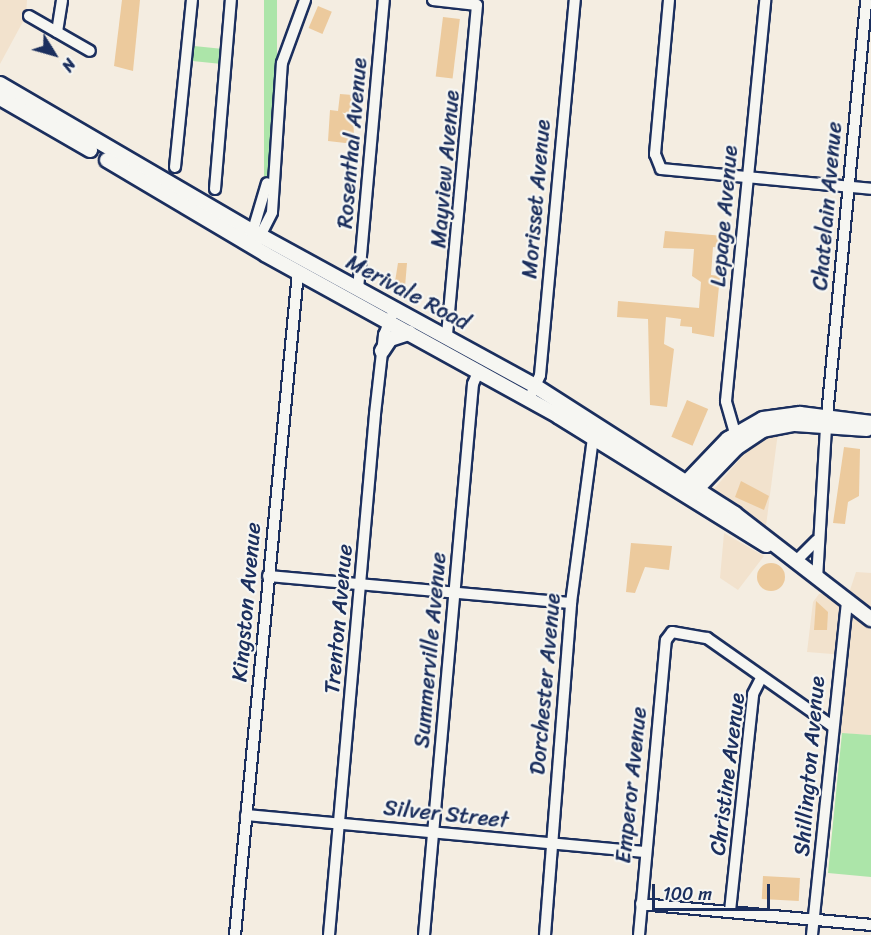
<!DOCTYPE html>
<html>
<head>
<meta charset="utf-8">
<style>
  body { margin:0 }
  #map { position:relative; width:871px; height:935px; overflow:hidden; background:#f4ede1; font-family:Sriracha,sans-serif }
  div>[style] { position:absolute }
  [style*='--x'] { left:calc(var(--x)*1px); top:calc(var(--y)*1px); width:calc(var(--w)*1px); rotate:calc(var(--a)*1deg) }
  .built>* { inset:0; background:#f2e2cd }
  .green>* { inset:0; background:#ace5a9; transform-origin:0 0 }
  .building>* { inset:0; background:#ecca9d; transform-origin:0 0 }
  .round { border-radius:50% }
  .roads { filter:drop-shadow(2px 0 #1b2f5e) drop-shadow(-2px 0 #1b2f5e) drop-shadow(0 2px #1b2f5e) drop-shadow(0 -2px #1b2f5e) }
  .minor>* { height:10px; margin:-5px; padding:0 5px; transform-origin:5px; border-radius:5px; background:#f6f6f2 }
  .major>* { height:14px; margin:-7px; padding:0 7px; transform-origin:7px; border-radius:7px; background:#f6f6f2 }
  span { translate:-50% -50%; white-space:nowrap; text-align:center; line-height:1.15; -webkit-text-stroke:4.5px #f6f6f2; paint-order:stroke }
  .street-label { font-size:22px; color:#1b2f5e }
  .north { position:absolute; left:24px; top:24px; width:60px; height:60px; -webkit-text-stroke:4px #f6f6f2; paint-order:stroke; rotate:127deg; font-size:16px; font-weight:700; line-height:24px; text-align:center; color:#1b2f5e }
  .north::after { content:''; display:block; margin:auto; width:21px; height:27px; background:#1b2f5e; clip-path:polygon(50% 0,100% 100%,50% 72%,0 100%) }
  .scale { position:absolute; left:652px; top:884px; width:118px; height:27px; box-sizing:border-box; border:3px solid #1b2f5e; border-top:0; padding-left:8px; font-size:18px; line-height:21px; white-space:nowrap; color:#1b2f5e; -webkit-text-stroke:4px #f6f6f2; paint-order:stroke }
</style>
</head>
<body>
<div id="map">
  <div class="built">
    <div style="clip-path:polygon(0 0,27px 0,26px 16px,0 64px)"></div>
    <div style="clip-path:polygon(778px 432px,766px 526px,714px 489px,753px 444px)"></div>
    <div style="clip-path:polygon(724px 533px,764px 556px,738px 590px,720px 578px)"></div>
    <div style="clip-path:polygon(856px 572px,871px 573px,871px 735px,838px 733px,845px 655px,807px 652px,813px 602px,819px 594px,850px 590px)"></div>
  </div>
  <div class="green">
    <div style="left:264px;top:0;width:13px;height:211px"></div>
    <div style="left:194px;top:46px;width:27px;height:15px;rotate:6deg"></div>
    <div style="clip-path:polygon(842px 733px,871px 735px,871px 877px,828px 873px)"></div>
  </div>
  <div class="building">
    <div style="clip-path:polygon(122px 0,140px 0,133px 71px,114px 66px)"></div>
    <div style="left:318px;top:6px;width:15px;height:24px;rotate:23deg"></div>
    <div style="left:443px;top:17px;width:17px;height:60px;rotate:7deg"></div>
    <div style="clip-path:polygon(340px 94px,353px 95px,354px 144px,328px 141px,330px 110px,338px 111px)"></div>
    <div style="clip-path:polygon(665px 231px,724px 236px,723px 248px,713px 247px,711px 275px,720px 276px,714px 337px,692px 333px,692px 327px,680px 326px,681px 319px,666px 317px,664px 344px,674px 349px,667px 407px,650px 405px,648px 319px,617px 317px,618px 301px,699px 308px,701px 282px,692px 276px,694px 249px,663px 248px)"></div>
    <div style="clip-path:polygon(398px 263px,407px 263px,404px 299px,393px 294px)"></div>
    <div style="left:687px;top:400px;width:23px;height:40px;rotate:23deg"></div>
    <div style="clip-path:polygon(844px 447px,860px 449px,859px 496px,848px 502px,845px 524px,833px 523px)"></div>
    <div style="clip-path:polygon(741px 481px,769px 496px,764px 510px,735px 497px)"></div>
    <div style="clip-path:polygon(631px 543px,672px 546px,669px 570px,645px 567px,635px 593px,626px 592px)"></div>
    <div class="round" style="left:757px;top:563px;width:28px;height:28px"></div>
    <div style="clip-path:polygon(816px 601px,828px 612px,827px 630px,814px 630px)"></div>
    <div style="left:763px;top:876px;width:37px;height:23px;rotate:3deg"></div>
  </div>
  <div class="roads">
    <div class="minor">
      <div style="--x:433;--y:0;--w:44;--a:6.5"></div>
      <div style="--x:477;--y:5;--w:333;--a:95.2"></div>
      <div style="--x:669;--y:0;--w:155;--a:95.2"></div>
      <div style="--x:655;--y:154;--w:16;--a:68"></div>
      <div style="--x:661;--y:169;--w:211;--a:5.4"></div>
      <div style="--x:29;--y:16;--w:70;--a:29.8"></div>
      <div style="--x:57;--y:32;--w:32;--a:-81"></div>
      <div style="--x:175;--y:167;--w:168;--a:-84.2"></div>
      <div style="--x:215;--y:189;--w:190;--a:-85.2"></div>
      <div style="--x:251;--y:237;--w:56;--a:-73.5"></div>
      <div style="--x:258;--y:240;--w:31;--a:-63"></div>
      <div style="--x:272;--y:212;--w:149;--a:-86.2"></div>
      <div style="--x:282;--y:63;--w:67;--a:-69.9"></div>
      <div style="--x:358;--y:289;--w:290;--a:-84.9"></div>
      <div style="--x:529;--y:399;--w:26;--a:-65"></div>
      <div style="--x:540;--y:375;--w:377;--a:-84.7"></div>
      <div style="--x:827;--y:416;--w:418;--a:-84.6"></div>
      <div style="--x:735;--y:433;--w:33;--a:-106"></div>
      <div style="--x:726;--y:401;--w:403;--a:-84.4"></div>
      <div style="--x:795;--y:562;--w:30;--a:-45"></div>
      <div style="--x:268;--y:576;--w:304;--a:5.1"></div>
      <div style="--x:817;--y:579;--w:152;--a:-86.6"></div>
      <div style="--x:246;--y:815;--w:398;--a:5.3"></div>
      <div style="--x:641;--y:904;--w:231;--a:5.2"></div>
      <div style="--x:730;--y:911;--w:218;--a:-83.9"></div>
      <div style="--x:753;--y:694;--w:18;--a:-63"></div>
      <div style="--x:235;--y:935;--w:666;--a:-84.57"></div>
      <div style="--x:329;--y:935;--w:523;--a:-84.95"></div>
      <div style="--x:375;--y:414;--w:80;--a:-83.5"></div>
      <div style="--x:384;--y:335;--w:22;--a:-68"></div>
      <div style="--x:424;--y:935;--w:553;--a:-84.92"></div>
      <div style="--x:473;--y:384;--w:15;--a:-67"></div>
      <div style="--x:545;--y:935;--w:333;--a:-85.5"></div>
      <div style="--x:571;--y:603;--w:166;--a:-82.4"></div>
      <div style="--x:639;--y:935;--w:296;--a:-84.8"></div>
      <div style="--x:666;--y:640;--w:10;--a:-53"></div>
      <div style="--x:672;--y:632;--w:36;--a:10"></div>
      <div style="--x:707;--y:638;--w:153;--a:35.1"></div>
      <div style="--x:812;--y:935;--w:336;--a:-84"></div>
    </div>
    <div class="major">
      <div style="--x:0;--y:84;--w:292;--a:30.3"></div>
      <div style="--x:252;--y:231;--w:323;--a:28.7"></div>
      <div style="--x:535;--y:386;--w:237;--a:32.6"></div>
      <div style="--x:735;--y:514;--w:172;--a:37.7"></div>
      <div style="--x:0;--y:98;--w:104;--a:30"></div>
      <div style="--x:107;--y:160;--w:184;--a:30.7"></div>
      <div style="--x:265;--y:254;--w:335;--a:28.9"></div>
      <div style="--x:558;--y:416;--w:245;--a:31.8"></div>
      <div style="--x:382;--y:351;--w:14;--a:-56"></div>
      <div style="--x:390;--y:339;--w:20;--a:-18"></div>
      <div style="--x:680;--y:489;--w:69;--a:-46.2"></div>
      <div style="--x:728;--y:439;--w:40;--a:-29.7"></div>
      <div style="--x:763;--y:419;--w:37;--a:-8"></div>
      <div style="--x:800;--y:414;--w:72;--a:7.2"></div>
      <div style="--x:691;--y:495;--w:65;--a:-46.2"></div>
      <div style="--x:736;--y:448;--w:32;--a:-34"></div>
      <div style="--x:763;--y:430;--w:33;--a:-11"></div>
      <div style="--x:795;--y:424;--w:72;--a:4"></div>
    </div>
  </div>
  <div class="street-label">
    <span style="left:352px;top:143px;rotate:-85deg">Rosenthal Avenue</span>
    <span style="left:445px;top:169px;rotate:-85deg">Mayview Avenue</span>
    <span style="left:536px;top:199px;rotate:-85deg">Morisset Avenue</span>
    <span style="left:827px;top:206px;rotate:-85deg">Chatelain Avenue</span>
    <span style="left:724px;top:216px;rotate:-85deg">Lepage Avenue</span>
    <span style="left:408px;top:292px;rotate:28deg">Merivale Road</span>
    <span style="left:246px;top:602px;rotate:-85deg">Kingston Avenue</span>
    <span style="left:338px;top:619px;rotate:-85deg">Trenton Avenue</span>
    <span style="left:430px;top:650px;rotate:-85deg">Summerville Avenue</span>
    <span style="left:545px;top:684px;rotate:-85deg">Dorchester Avenue</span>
    <span style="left:809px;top:766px;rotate:-85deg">Shillington Avenue</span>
    <span style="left:727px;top:774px;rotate:-83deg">Christine Avenue</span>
    <span style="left:631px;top:785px;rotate:-84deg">Emperor Avenue</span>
    <span style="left:446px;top:814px;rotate:6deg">Silver Street</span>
  </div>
  <div class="north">N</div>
  <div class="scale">100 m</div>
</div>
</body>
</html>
